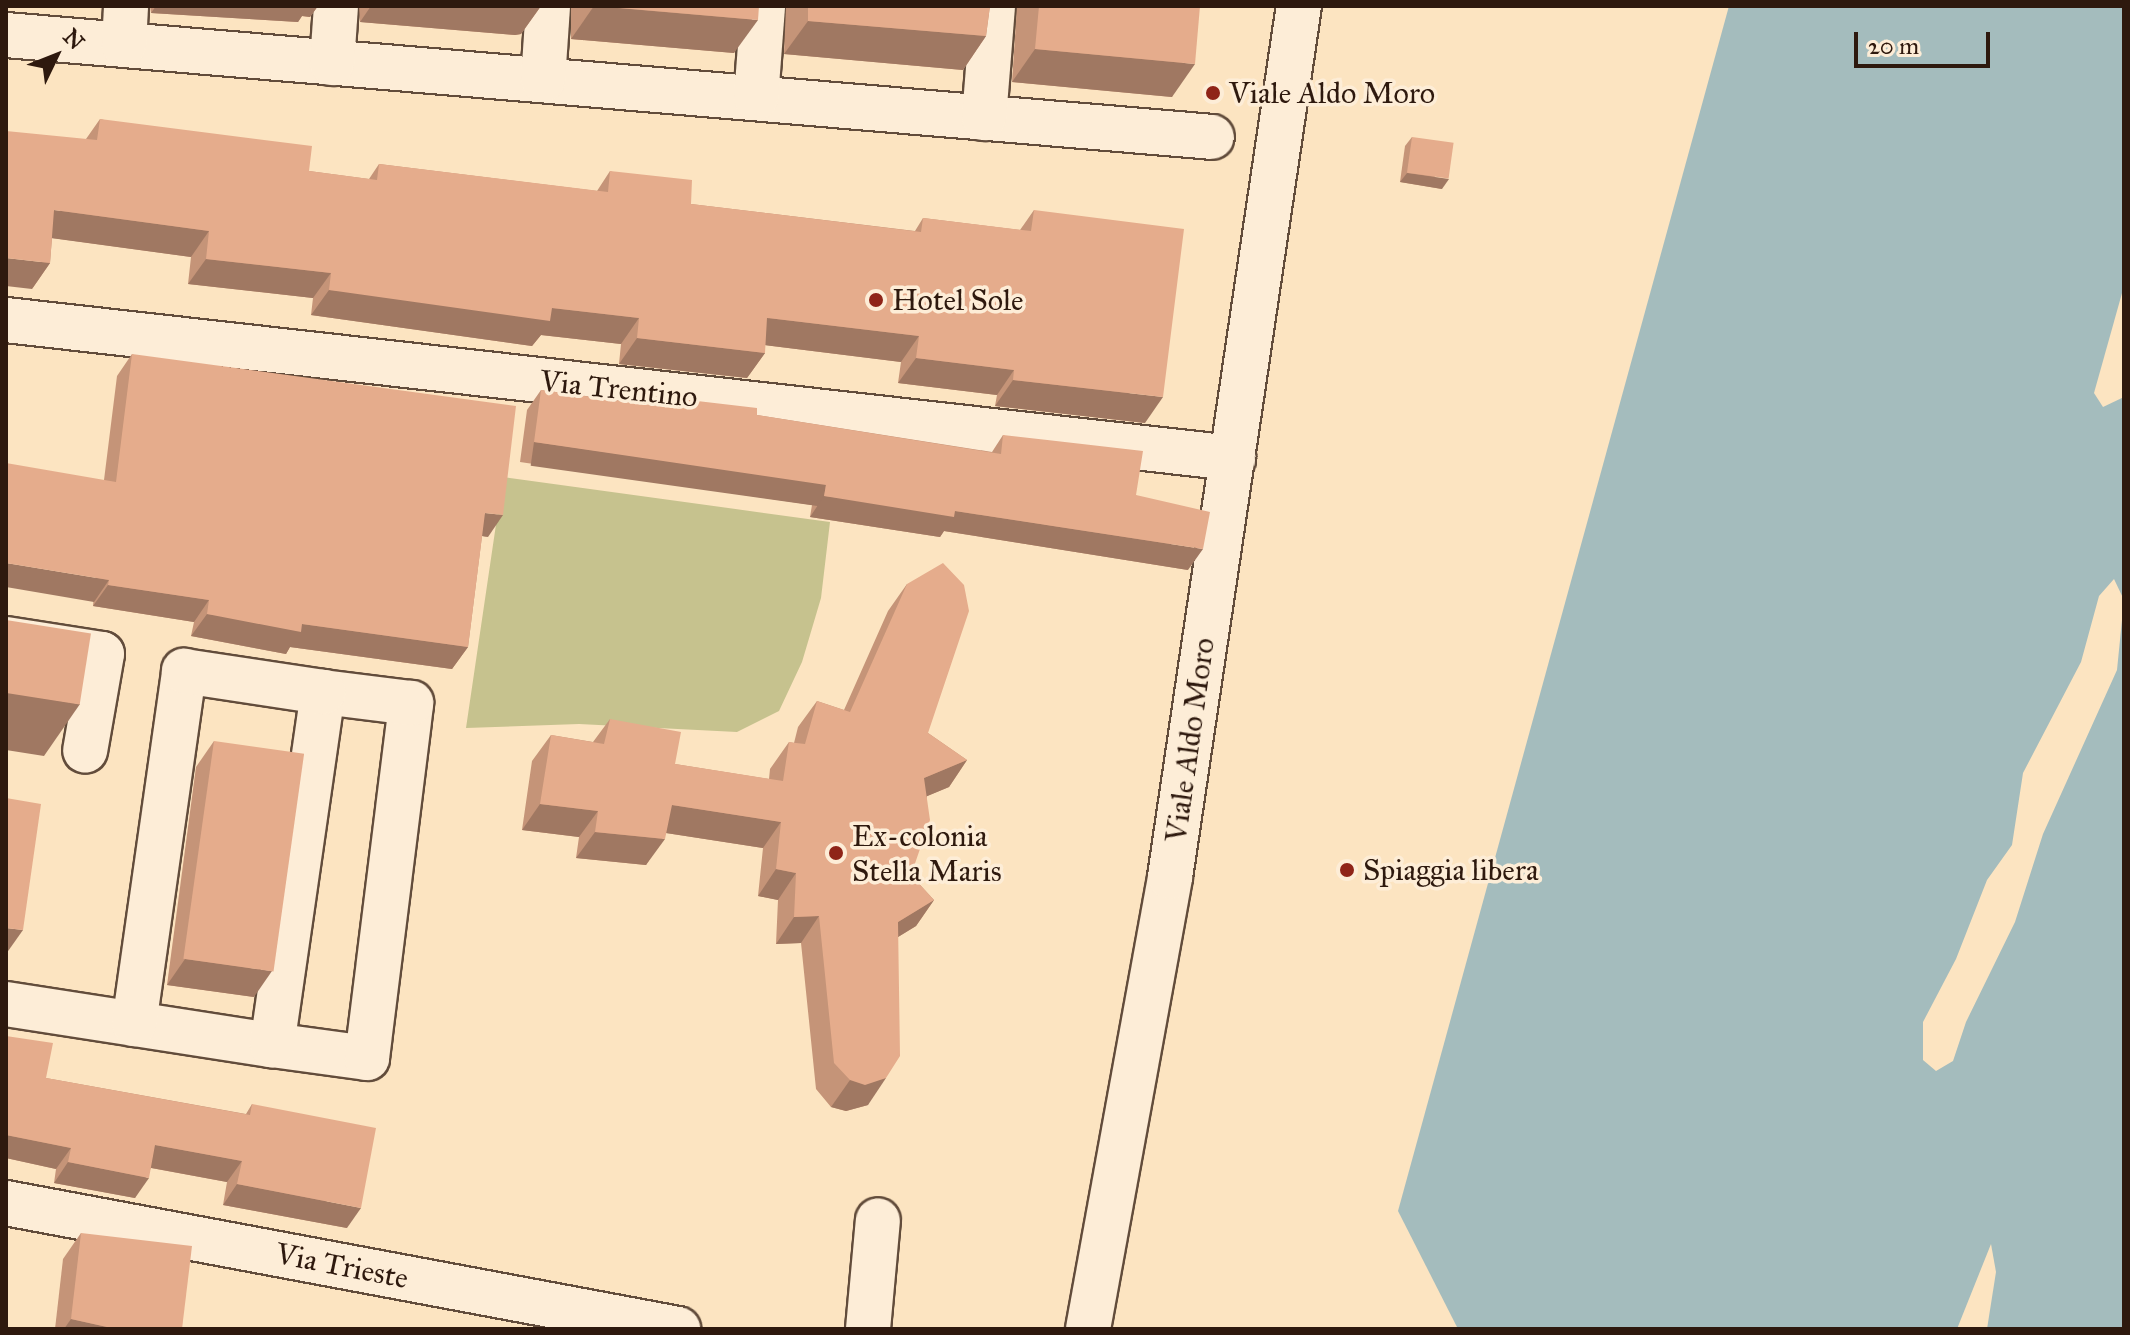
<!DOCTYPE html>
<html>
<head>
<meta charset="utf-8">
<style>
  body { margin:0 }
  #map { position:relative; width:2130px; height:1335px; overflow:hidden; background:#fce4c1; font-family:"IM FELL Great Primer",serif }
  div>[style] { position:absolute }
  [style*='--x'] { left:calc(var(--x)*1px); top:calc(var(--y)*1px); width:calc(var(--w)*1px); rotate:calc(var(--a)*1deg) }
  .green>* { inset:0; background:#c6c28e }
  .water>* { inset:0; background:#a4bcbd }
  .pier>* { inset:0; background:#fce4c1 }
  .roads { filter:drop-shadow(2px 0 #624c3b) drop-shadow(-2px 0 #624c3b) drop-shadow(0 2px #624c3b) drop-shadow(0 -2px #624c3b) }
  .minor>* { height:44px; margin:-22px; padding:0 22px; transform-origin:22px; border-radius:22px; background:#fdedd7 }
  .wall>* { inset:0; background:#c59478 }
  .shaded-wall>* { inset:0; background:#a07862; transform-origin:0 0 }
  .building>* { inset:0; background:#e5ac8c; transform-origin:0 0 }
  .dots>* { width:22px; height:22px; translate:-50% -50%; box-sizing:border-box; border:4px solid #fdedd7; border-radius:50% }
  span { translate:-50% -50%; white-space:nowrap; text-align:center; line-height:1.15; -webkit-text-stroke:7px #fdedd7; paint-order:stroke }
  .poi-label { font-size:30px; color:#2e190e }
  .left { translate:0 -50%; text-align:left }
  .street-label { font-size:30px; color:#2e190e }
  .frame { position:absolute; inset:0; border:8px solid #2e190e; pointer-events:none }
  .north { position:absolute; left:16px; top:16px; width:80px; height:80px; -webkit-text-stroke:6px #fdedd7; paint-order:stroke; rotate:47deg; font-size:22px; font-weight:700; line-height:32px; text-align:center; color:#2e190e }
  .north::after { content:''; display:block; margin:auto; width:28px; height:36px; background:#2e190e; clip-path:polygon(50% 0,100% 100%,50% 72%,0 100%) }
  .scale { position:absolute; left:1854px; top:32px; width:136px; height:36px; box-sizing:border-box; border:4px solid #2e190e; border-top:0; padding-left:10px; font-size:24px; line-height:28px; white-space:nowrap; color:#2e190e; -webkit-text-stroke:6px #fdedd7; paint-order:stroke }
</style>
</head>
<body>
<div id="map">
  <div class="green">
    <div style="clip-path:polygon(503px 477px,830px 522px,821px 598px,802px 662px,779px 711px,737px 732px,579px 724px,466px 728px)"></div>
  </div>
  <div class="water">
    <div style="clip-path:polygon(1729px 6px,2124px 6px,2124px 1329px,1458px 1329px,1398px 1211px)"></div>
  </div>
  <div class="pier">
    <div style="clip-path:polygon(2124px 286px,2124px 397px,2103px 407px,2094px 393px)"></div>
    <div style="clip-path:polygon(2114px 579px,2124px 600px,2117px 670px,2043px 834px,2015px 922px,1966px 1022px,1953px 1061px,1936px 1071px,1923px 1060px,1923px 1022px,1956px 959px,1987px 880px,2012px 845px,2023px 773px,2081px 662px,2099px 596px)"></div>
    <div style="clip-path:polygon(1991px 1244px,1996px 1272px,1987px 1329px,1957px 1329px)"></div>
  </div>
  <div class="roads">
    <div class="minor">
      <div style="--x:6;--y:35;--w:1210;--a:4.83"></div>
      <div style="--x:124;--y:45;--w:39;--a:-87"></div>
      <div style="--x:332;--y:63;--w:57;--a:-86"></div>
      <div style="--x:543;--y:80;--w:74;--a:-86.1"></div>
      <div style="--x:756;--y:98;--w:92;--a:-85.6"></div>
      <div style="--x:984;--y:118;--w:112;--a:-85.4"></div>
      <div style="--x:6;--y:320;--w:1235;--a:6.42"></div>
      <div style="--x:6;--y:639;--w:97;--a:8.9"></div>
      <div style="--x:102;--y:654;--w:98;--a:99.9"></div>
      <div style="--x:6;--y:1004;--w:269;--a:8.8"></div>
      <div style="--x:272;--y:1045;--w:96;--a:7.8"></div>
      <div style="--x:367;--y:1058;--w:358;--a:-82.9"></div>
      <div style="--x:411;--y:703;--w:89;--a:-172.9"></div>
      <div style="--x:323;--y:692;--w:357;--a:98.2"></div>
      <div style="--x:134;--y:1024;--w:357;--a:-81.9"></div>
      <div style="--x:184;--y:671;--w:141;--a:8.6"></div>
      <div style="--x:6;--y:1203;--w:684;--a:10.62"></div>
      <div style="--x:868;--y:1329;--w:109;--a:-84.8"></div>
      <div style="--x:1088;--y:1329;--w:459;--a:-79.7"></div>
      <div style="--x:1170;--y:877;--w:881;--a:-81.58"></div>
    </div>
  </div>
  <div class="wall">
    <div style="clip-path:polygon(150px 6px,318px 6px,310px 17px,302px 16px,298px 22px,151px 13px)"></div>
    <div style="clip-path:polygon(359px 6px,541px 6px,521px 34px,515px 35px,360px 22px)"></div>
    <div style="clip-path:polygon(571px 6px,759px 6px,734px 53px,571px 39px)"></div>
    <div style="clip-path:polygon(786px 6px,990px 6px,986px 36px,963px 70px,784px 54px)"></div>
    <div style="clip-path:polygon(1017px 6px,1200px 6px,1172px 97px,1012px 82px)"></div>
    <div style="clip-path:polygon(100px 119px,309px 171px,369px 179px,379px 164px,597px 191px,610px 171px,691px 204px,915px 231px,923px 218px,1020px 230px,1034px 210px,1145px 423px,995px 406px,997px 395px,898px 383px,901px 362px,765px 345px,765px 353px,747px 378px,619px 364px,621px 344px,541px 335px,532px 346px,311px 315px,313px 298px,188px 284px,191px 257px,52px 238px,50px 263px,32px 289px,86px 139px)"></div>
    <div style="clip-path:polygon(1412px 137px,1442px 189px,1400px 182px,1405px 146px)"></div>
    <div style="clip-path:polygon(132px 354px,488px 537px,482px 536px,468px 647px,452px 669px,290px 647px,286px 654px,191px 636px,194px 622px,93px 606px,104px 480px,117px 376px)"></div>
    <div style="clip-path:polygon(541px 390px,623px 401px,629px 393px,757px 415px,992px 452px,1003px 435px,1136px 495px,1188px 570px,944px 531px,940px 537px,810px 517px,812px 505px,520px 462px,527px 410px)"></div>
    <div style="clip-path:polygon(907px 584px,928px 733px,967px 760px,949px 787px,927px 796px,911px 875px,934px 900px,916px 926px,898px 937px,868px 1105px,846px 1111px,831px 1107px,816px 1089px,801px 943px,776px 944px,778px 900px,758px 896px,763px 848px,666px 833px,646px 865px,576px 858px,579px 837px,522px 830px,532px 761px,551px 735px,593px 742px,610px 719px,675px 764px,769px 779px,770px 769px,789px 742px,794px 743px,798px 727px,817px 701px,844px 710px,888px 611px)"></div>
    <div style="clip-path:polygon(214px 741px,254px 997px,167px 985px,196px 767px)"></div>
    <div style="clip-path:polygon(6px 1036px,46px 1078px,246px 1114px,252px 1104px,347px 1228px,223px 1205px,227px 1182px,151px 1168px,135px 1198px,54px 1183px,56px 1169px,6px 1158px)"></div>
    <div style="clip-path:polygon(81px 1233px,182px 1329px,55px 1329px,63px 1259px)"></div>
  </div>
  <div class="shaded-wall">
    <div style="clip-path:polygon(73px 6px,102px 6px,101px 8px)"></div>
    <div style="clip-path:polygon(156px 6px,318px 6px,310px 17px,302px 16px,298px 22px,151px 13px)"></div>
    <div style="clip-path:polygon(371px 6px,541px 6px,521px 34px,515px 35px,360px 22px)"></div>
    <div style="clip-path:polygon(594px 6px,758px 20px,734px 53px,571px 39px)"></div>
    <div style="clip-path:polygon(808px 21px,986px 36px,963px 70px,784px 54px)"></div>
    <div style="clip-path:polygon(1035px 49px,1195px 64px,1172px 97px,1012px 82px)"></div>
    <div style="clip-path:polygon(1407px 173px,1449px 179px,1442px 189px,1400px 182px)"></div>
    <div style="clip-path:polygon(54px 210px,209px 231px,191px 257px,36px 236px)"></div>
    <div style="clip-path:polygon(6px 258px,50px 263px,32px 289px,6px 286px)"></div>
    <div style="clip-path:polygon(206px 259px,331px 273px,313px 298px,188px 284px)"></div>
    <div style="clip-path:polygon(329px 290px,552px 308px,639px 318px,621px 344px,541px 335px,532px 346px,311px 315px)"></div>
    <div style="clip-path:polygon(767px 318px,919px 336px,901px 362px,749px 343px)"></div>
    <div style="clip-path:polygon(637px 338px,765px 353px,747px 378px,619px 364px)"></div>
    <div style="clip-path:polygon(916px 358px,1014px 370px,997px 395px,898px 383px)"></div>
    <div style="clip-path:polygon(1013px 380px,1163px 397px,1145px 423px,995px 406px)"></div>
    <div style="left:534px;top:442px;width:295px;height:24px;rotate:8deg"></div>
    <div style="clip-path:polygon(824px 496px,955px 511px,1203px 549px,1188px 570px,944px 531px,940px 537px,810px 517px)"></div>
    <div style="clip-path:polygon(485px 513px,503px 515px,488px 537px,470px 534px)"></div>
    <div style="clip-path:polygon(6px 563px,109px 580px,94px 602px,6px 587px)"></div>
    <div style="clip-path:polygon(108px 585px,209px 600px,194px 622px,93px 606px)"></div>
    <div style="clip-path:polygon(207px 614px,302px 624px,468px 647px,452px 669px,290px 647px,286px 654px,191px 636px)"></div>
    <div style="clip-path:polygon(6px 692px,80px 704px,44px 756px,6px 750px)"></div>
    <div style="clip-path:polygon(967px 760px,949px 787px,906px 805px,924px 778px)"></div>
    <div style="clip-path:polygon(540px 804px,598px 811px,579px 837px,522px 830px)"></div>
    <div style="clip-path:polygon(672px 805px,781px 822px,763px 848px,653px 831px)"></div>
    <div style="clip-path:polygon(595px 832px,665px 839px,646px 865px,576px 858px)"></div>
    <div style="clip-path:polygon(776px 869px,796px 873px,778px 900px,758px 896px)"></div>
    <div style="clip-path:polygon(934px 900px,916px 926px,880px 948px,898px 922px)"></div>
    <div style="clip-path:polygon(819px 916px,801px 943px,776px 944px,794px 917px)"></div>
    <div style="clip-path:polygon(6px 928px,23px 930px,6px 954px)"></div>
    <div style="clip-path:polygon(185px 959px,272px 971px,254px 997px,167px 985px)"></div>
    <div style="clip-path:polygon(886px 1078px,868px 1105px,846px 1111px,831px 1107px,850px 1080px)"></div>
    <div style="clip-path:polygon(6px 1135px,71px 1148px,56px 1169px,6px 1158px)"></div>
    <div style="clip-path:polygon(155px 1145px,242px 1161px,227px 1182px,141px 1166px)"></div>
    <div style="clip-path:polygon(68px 1162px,149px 1178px,135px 1198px,54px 1183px)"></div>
    <div style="clip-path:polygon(237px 1184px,361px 1208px,347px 1228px,223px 1205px)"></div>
    <div style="clip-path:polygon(71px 1319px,116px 1329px,64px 1329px)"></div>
  </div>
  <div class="building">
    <div style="clip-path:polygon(597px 6px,759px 6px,758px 20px)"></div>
    <div style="clip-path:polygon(808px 6px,990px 6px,986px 36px,808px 21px)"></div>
    <div style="clip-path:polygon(1039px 6px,1200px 6px,1195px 64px,1035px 49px)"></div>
    <div style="clip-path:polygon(100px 119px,312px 146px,309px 171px,377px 180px,379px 164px,608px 192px,610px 171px,692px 180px,691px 204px,921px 232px,923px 218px,1031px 231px,1034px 210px,1184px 229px,1163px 397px,1013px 380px,1014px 370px,916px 358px,919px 336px,767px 318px,765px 353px,637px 338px,639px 318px,552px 308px,550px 321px,329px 290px,331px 273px,206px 259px,209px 231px,54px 210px,50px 263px,6px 258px,6px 131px,97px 140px)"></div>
    <div style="left:1412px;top:137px;width:42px;height:36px;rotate:8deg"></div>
    <div style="clip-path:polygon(132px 354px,516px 406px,503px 515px,485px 513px,468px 647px,302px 624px,301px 632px,207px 614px,209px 600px,108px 585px,109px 580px,6px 563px,6px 463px,116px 482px)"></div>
    <div style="clip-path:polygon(541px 390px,628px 402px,629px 393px,757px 408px,757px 415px,1001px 454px,1003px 435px,1143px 451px,1136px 495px,1210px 512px,1203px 549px,955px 511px,954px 517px,824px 496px,826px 485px,534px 442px)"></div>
    <div style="clip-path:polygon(943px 563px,964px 585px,969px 611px,928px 733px,967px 760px,924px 778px,930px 820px,911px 875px,934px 900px,898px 922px,900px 1056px,886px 1078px,865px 1085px,850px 1080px,834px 1063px,819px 916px,794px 917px,796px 873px,776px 869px,781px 822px,672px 805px,665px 839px,595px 832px,598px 811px,540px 804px,551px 735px,604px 744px,610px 719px,681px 732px,675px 764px,783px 781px,789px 742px,805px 744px,817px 701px,850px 712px,907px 584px)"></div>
    <div style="left:6px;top:620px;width:86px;height:72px;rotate:9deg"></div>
    <div style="left:214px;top:741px;width:91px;height:220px;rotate:8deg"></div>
    <div style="clip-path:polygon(6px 798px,41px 804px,23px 930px,6px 928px)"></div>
    <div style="clip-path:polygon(6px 1036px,53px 1043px,46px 1078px,250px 1115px,252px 1104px,376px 1128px,361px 1208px,237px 1184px,242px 1161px,155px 1145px,149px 1178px,68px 1162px,71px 1148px,6px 1135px)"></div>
    <div style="clip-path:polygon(81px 1233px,192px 1246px,182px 1329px,116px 1329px,71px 1319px)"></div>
  </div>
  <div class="dots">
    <div style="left:1213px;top:93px;background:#8f2418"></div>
    <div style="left:876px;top:300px;background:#8f2418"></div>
    <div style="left:836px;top:853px;background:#8f2418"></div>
    <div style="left:1347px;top:870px;background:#8f2418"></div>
  </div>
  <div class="poi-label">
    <span class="left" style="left:1229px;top:93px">Viale Aldo Moro</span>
    <span class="left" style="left:892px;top:300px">Hotel Sole</span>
    <span class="left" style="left:852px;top:853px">Ex-colonia<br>Stella Maris</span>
    <span class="left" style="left:1363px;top:870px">Spiaggia libera</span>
  </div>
  <div class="street-label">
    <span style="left:619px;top:389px;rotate:6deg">Via Trentino</span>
    <span style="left:1190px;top:740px;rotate:-82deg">Viale Aldo Moro</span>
    <span style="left:342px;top:1266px;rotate:11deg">Via Trieste</span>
  </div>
  <div class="frame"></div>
  <div class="north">N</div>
  <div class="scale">20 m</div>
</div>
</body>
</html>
